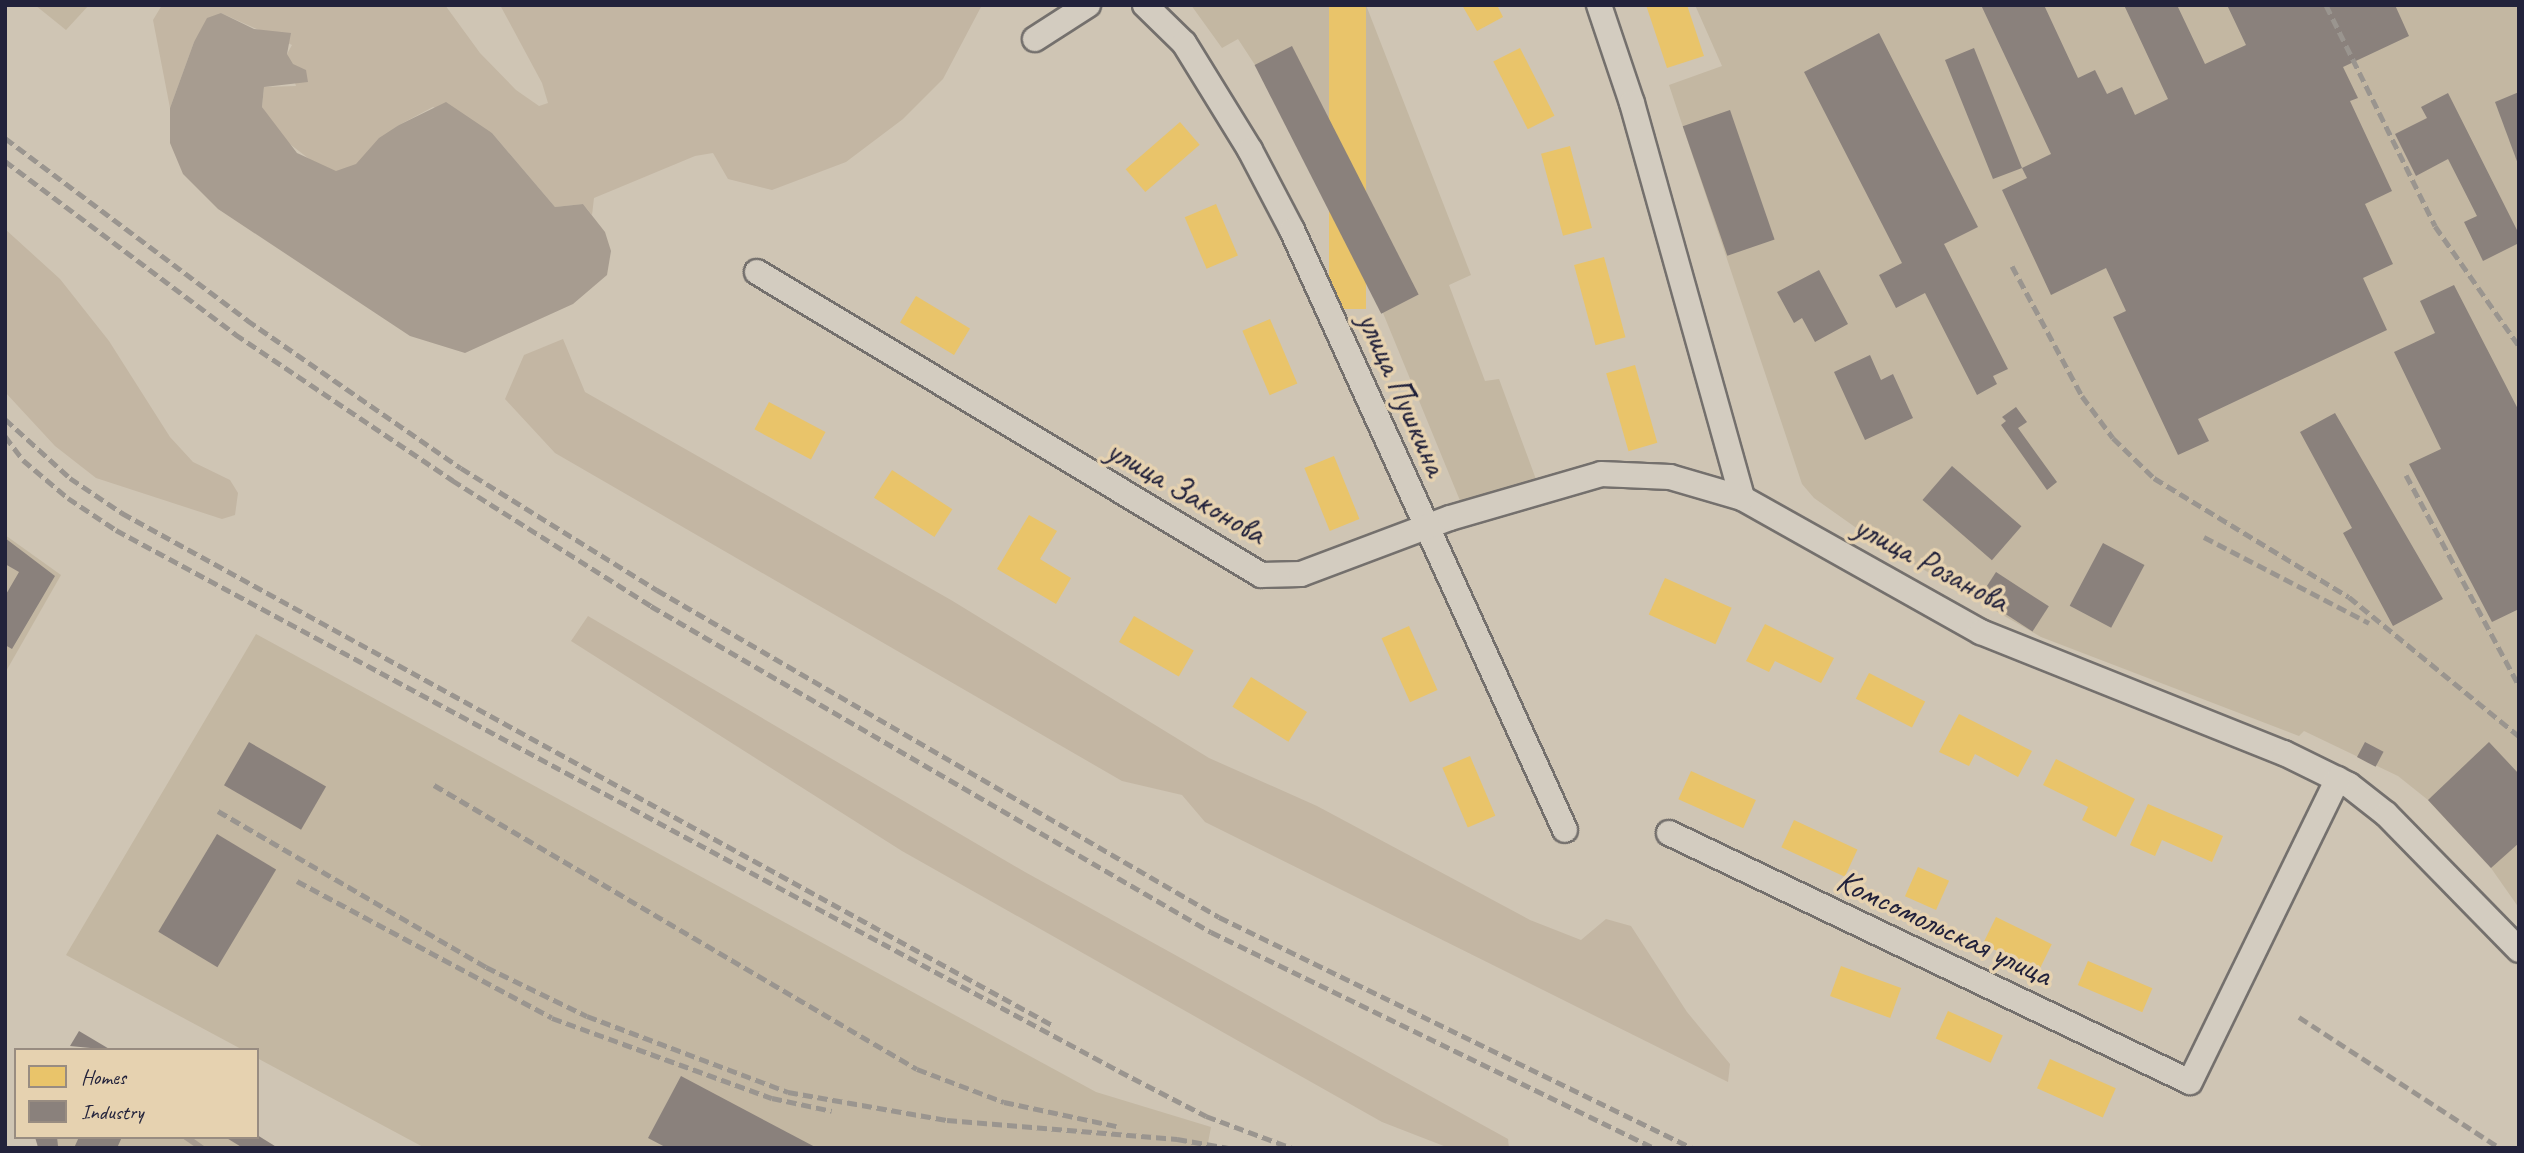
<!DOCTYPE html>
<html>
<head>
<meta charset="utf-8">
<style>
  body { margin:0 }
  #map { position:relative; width:2524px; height:1153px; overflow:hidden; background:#cfc5b4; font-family:Caveat,sans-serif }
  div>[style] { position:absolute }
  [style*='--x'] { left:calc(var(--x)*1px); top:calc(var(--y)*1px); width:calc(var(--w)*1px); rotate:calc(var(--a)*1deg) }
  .built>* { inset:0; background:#c3b7a2 }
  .green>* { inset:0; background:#c3b6a3 }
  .water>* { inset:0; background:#a79c90 }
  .homes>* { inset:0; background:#e9c46a; transform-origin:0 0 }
  .industry>* { inset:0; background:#8a817c; transform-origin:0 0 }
  .stream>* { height:6px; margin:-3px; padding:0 3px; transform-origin:3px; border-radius:3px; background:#a79c90 }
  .roads { filter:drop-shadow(2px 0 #74706d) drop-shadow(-2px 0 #74706d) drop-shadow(0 2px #74706d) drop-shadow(0 -2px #74706d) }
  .street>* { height:24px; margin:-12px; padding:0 12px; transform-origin:12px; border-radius:12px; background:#d3ccc0 }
  .rail>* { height:5px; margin-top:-2.5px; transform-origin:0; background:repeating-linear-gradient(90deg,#9a958f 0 10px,transparent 0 15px) }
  span { translate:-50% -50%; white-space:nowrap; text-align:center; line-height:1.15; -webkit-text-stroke:7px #e6d2b0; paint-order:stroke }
  .street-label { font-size:33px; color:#22223b }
  .frame { position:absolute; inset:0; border:7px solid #22223b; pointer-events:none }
  .legend { position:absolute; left:14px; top:1048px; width:245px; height:91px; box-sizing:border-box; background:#e6d2b0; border:2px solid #988c81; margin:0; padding:9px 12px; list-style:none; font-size:21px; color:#22223b }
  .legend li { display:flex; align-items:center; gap:14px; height:35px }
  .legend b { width:35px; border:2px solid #988c81 }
</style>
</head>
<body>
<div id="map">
  <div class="built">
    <div style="clip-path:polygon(35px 5px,89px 5px,66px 30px)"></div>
    <div style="clip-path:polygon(1191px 5px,1366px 5px,1471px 275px,1449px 285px,1485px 381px,1499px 379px,1537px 482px,1461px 503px,1383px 313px,1255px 65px,1238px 39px,1222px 48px)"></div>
    <div style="clip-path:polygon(1695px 5px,2519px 5px,2519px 908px,2491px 868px,2428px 800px,2398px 776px,2304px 731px,2299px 736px,2041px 637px,1879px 544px,1814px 498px,1802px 484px,1669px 85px,1722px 66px)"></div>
    <div style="clip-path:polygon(5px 535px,61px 575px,5px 673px)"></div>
    <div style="clip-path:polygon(256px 634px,1096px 1092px,1211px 1127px,1207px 1148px,425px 1148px,257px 1058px,257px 1050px,243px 1050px,66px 955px)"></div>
    <div style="clip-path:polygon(257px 1135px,278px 1148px,38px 1148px,35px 1137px)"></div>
  </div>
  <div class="green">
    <div style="clip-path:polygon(162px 5px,445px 5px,480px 53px,516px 90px,539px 106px,548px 103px,542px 83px,500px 5px,982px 5px,943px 79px,903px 119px,846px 162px,772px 190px,728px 179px,713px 153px,695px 156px,594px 198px,592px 215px,583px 204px,555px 207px,492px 133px,433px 107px,399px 125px,356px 165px,336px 172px,317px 165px,282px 138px,262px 107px,264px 87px,296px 86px,287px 54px,292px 45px,221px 13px,194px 42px,170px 108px,153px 20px)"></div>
    <div style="clip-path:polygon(5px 229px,60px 279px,109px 341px,170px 437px,193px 462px,230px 480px,238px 493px,235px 515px,222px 519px,96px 478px,55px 446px,5px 392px)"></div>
    <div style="clip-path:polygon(563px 339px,585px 392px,951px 600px,1209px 758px,1317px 806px,1530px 920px,1581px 940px,1606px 919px,1631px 926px,1687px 1012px,1730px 1064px,1728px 1082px,1205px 822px,1182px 795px,1122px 781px,555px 453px,505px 399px,524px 355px)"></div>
    <div style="clip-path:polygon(588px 616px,1025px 872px,1508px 1139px,1509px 1148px,1449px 1148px,1382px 1122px,902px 851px,571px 641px)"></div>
  </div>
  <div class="water">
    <div style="clip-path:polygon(221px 13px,254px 29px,291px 33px,287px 54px,293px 64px,306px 70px,308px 82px,264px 87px,262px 107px,297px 153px,336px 171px,356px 164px,379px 138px,399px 125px,446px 102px,492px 133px,555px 207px,583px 204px,605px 232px,611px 251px,607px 275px,573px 304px,465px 353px,410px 336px,218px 209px,183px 174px,170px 143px,170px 108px,194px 42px,207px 18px)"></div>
  </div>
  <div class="homes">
    <div style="left:1329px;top:5px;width:37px;height:304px"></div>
    <div style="clip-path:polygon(1462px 5px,1497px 5px,1503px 17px,1477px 31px)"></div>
    <div style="clip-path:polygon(1646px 5px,1687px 5px,1704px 56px,1667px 68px)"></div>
    <div style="left:1520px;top:48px;width:76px;height:30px;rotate:63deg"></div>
    <div style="left:1180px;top:122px;width:30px;height:72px;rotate:49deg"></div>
    <div style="left:1570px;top:146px;width:85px;height:30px;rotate:75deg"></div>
    <div style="left:1216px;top:204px;width:56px;height:34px;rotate:67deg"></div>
    <div style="left:1604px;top:257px;width:83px;height:31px;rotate:75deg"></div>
    <div style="left:916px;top:296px;width:63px;height:31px;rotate:31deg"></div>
    <div style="left:1270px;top:319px;width:70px;height:30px;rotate:67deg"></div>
    <div style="left:1635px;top:365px;width:81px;height:30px;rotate:74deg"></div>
    <div style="left:769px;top:402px;width:64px;height:31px;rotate:28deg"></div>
    <div style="left:1334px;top:456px;width:68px;height:32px;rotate:68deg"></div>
    <div style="left:892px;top:470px;width:72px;height:33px;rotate:33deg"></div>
    <div style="clip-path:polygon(1029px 515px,1057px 531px,1040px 559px,1071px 578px,1056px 604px,997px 569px)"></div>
    <div style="left:1665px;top:578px;width:73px;height:40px;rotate:24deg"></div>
    <div style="left:1134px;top:616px;width:69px;height:30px;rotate:30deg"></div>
    <div style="clip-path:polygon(1765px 624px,1834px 658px,1821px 683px,1775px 661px,1769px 672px,1746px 661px)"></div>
    <div style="left:1409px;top:626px;width:70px;height:30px;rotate:66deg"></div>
    <div style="left:1869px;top:673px;width:63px;height:29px;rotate:27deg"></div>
    <div style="left:1251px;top:677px;width:66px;height:35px;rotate:32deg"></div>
    <div style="clip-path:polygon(1959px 714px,2032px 751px,2018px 777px,1975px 754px,1969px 766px,1939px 752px)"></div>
    <div style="left:1470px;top:756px;width:65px;height:30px;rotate:67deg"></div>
    <div style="clip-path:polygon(2056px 759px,2135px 799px,2116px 837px,2082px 820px,2088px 807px,2043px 785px)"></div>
    <div style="left:1691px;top:771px;width:71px;height:31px;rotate:24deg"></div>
    <div style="clip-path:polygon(2148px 804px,2223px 836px,2212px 862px,2162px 840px,2155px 856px,2130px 845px)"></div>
    <div style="left:1794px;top:820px;width:70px;height:30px;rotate:25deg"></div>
    <div style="left:1918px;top:867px;width:34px;height:32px;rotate:24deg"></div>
    <div style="left:1996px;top:917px;width:62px;height:30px;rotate:26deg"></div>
    <div style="left:2088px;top:961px;width:70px;height:26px;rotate:23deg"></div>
    <div style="left:1841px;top:966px;width:64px;height:32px;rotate:20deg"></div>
    <div style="left:1948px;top:1011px;width:60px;height:30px;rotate:24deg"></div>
    <div style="left:2050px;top:1059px;width:72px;height:32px;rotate:24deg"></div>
  </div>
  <div class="industry">
    <div style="clip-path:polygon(1981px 5px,2044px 5px,2078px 78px,2095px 70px,2107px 94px,2122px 87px,2135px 115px,2168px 99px,2124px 5px,2177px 5px,2205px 64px,2246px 45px,2227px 5px,2395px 5px,2409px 36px,2343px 67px,2358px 98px,2350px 101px,2392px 191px,2365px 204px,2393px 264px,2363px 278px,2387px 330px,2198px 419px,2209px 441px,2178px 455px,2113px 317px,2126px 311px,2106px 268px,2051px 295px,2002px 190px,2027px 178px,2022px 168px,1993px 179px,1945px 60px,1974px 48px,2022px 168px,2051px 154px)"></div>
    <div style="clip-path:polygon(1879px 33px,1978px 227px,1944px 244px,2008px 369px,1993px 376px,1997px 384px,1977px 395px,1925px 293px,1896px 308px,1879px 275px,1902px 263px,1804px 72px)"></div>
    <div style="left:1292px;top:46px;width:279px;height:42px;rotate:63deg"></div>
    <div style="clip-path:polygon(2519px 92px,2519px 164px,2518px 164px,2495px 102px)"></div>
    <div style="clip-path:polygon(2448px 93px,2519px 234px,2519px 243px,2483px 261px,2464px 222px,2477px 216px,2448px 159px,2416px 176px,2395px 134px,2427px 118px,2421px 107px)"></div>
    <div style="left:1730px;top:110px;width:137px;height:50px;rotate:71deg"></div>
    <div style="clip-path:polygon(1819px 270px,1848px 324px,1815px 342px,1802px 318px,1794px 323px,1777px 292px)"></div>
    <div style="clip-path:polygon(2454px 285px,2519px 411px,2519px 609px,2492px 622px,2409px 464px,2441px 449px,2394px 352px,2435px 333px,2420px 301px)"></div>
    <div style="clip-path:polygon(1870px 355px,1881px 380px,1893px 374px,1913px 418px,1865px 440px,1834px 372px)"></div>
    <div style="clip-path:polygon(2016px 407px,2027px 422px,2018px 428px,2057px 482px,2047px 490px,2001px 425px,2006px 421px,2002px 417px)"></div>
    <div style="clip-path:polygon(2335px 413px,2443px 599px,2393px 626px,2343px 533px,2352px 528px,2300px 432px)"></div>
    <div style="left:1952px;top:466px;width:92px;height:45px;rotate:41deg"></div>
    <div style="clip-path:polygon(5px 538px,55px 576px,12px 649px,5px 645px,5px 596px,19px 572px,5px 564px)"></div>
    <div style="left:2103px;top:543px;width:47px;height:71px;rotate:28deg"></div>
    <div style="left:1996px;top:572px;width:63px;height:30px;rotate:33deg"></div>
    <div style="left:249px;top:742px;width:89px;height:50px;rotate:30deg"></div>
    <div style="left:2365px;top:742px;width:21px;height:17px;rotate:28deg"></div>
    <div style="clip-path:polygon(2489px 742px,2519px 774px,2519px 843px,2491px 868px,2428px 800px)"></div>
    <div style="left:217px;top:834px;width:69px;height:114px;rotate:31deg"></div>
    <div style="clip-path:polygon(79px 1031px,111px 1050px,70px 1046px)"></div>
    <div style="clip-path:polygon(681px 1076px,817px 1148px,667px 1148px,648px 1138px)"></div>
    <div style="clip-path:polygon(257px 1135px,278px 1148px,243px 1148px,225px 1137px)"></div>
    <div style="clip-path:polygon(35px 1137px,57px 1137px,58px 1146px,38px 1147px)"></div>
    <div style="clip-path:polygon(79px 1137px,122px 1137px,117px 1148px,74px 1148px)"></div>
  </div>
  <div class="stream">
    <div style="--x:186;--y:1137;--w:19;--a:35"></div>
  </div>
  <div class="roads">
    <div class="street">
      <div style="--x:1145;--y:5;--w:54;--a:44.3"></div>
      <div style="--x:1184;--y:43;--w:126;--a:58.3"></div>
      <div style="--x:1250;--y:150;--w:90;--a:62.3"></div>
      <div style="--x:1292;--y:230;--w:659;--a:65.53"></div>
      <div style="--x:1599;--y:5;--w:103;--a:71.4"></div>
      <div style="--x:1632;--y:103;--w:410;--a:74.4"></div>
      <div style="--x:1742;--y:498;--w:274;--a:29.3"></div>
      <div style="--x:1981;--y:632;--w:326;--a:21.8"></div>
      <div style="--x:2284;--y:753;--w:72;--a:26.2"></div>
      <div style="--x:2349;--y:785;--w:47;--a:38.1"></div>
      <div style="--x:2386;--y:814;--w:190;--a:45.6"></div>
      <div style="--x:1035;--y:39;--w:63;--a:-32.7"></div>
      <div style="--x:757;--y:272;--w:588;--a:31.01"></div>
      <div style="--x:1261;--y:575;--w:40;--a:-1.4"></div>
      <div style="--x:1301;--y:574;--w:159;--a:-20.6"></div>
      <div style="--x:1450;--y:518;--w:157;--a:-16.2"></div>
      <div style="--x:1601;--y:474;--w:69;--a:2.5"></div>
      <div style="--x:1670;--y:477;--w:75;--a:16.3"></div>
      <div style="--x:1669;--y:833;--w:577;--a:25.54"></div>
      <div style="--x:2190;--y:1082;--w:337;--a:-64"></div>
    </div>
  </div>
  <div class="rail">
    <div style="--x:2326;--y:5;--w:246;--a:63.7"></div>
    <div style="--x:2435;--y:226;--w:146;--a:55"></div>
    <div style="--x:5;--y:138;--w:303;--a:36.9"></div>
    <div style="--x:247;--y:320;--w:260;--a:34.7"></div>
    <div style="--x:461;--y:468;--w:231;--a:31.9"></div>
    <div style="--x:657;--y:590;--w:650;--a:30.19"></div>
    <div style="--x:1219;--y:917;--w:526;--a:26.03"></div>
    <div style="--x:5;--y:161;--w:288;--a:36.9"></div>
    <div style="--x:235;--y:334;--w:262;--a:33.9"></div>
    <div style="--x:452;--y:480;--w:236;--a:32.3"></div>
    <div style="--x:651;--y:606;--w:648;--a:30.21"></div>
    <div style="--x:1211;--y:932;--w:493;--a:26"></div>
    <div style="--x:2012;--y:266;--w:148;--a:61.7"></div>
    <div style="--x:2082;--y:396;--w:52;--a:53.6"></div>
    <div style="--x:2113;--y:438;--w:57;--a:44.3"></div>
    <div style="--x:2154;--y:478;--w:228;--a:31.4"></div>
    <div style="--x:2349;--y:597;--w:220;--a:39.3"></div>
    <div style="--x:5;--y:419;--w:88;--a:42.2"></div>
    <div style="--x:70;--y:478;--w:63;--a:33.9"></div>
    <div style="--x:122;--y:513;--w:1064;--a:28.83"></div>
    <div style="--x:5;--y:436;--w:30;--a:53"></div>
    <div style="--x:23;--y:460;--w:59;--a:40.2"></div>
    <div style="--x:68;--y:498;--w:58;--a:33.7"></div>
    <div style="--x:116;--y:530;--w:1140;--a:28.34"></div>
    <div style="--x:1119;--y:1071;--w:98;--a:27.3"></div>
    <div style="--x:1206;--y:1116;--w:92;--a:20.4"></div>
    <div style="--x:2406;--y:475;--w:239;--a:61.8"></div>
    <div style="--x:2204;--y:537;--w:186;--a:27.5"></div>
    <div style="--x:434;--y:785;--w:560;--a:30.46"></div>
    <div style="--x:917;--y:1069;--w:93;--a:20.8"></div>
    <div style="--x:1004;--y:1102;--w:115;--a:12.1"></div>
    <div style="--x:218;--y:811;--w:310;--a:30.2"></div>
    <div style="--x:486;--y:967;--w:112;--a:25.9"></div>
    <div style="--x:587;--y:1016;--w:215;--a:20.7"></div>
    <div style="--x:788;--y:1092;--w:161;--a:10"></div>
    <div style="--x:947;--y:1120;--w:231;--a:4.7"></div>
    <div style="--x:1177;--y:1139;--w:52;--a:10"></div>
    <div style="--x:297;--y:881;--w:289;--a:28.2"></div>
    <div style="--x:552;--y:1018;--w:234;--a:20"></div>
    <div style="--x:772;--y:1098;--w:61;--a:12.2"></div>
    <div style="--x:2299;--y:1017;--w:240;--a:33.1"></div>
  </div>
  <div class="street-label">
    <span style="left:1402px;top:394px;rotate:66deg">улица Пушкина</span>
    <span style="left:1186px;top:492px;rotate:30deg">улица Законова</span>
    <span style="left:1931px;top:564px;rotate:28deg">улица Розанова</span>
    <span style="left:1944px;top:928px;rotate:25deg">Комсомольская улица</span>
  </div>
  <div class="frame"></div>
  <ul class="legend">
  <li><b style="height:19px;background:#e9c46a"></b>Homes</li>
  <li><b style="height:19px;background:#8a817c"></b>Industry</li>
  </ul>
</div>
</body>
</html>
